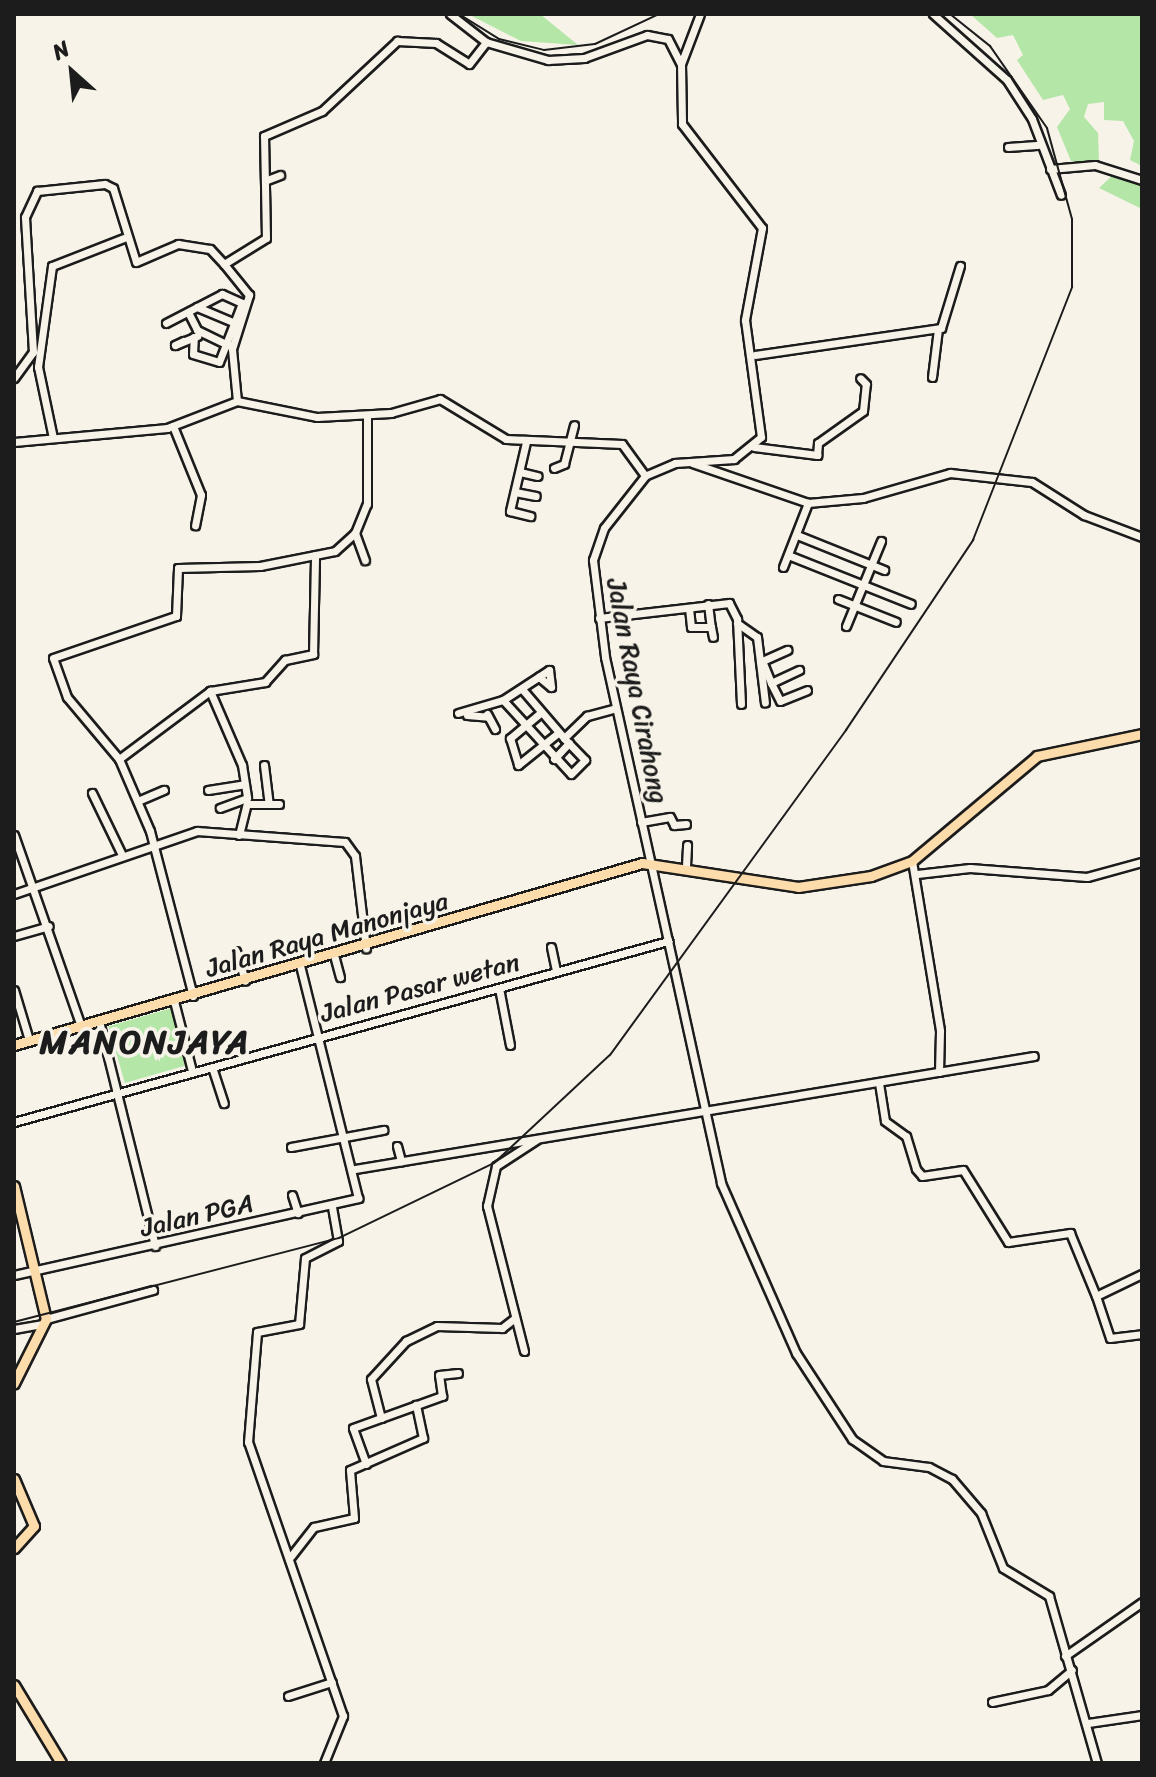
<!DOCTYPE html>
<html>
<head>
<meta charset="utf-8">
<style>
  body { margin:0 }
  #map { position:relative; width:1156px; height:1777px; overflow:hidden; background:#f7f3e8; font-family:Sriracha,sans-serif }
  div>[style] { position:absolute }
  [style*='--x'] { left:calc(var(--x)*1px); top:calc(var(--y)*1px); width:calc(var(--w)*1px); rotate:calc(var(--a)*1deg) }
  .green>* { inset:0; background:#b3e6a7; transform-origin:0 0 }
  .roads { filter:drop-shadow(2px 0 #1c1c1c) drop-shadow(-2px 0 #1c1c1c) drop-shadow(0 2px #1c1c1c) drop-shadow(0 -2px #1c1c1c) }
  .minor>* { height:7px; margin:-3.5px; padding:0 3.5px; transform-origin:3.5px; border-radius:3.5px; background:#f7f3e8 }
  .major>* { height:9px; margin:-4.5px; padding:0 4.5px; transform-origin:4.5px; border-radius:4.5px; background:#fddcac }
  .rail>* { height:2px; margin:-1px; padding:0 1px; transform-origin:1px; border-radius:1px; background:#1c1c1c }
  span { translate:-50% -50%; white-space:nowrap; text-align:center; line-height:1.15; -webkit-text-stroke:7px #f7f3e8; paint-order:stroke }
  .street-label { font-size:26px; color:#1c1c1c }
  .district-label { font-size:34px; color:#1c1c1c; font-weight:700; letter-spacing:2px }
  .frame { position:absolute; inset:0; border:16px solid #1c1c1c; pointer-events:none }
  .north { position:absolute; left:32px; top:32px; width:80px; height:80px; -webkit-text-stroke:6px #f7f3e8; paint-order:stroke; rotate:333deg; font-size:22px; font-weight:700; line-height:32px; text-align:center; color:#1c1c1c }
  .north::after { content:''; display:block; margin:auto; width:28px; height:36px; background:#1c1c1c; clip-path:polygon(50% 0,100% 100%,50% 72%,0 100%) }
</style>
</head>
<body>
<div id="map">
  <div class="green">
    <div style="clip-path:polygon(468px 14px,540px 14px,578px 45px,521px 41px)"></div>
    <div style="clip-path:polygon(970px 14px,1142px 14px,1142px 166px,1130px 160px,1134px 141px,1123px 121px,1104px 120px,1104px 102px,1088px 104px,1084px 117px,1098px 133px,1099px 162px,1071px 161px,1057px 127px,1070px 109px,1063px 95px,1043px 100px,1017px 60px,1023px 55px,1013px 35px,997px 38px)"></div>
    <div style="clip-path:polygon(1116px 172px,1142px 182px,1142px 209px,1099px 188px)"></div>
    <div style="left:172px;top:1008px;width:59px;height:66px;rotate:74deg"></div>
  </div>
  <div class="roads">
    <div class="minor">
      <div style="--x:450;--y:14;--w:46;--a:37.9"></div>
      <div style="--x:486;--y:42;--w:65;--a:16.2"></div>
      <div style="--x:548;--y:60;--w:36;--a:-3"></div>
      <div style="--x:584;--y:58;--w:67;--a:-20.1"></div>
      <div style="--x:647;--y:35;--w:21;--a:11"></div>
      <div style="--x:668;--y:39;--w:28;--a:63"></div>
      <div style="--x:681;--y:64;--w:60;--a:89"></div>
      <div style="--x:682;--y:124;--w:131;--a:52.4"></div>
      <div style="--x:762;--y:228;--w:94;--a:100.5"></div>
      <div style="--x:745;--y:320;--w:118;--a:82.2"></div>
      <div style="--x:761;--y:437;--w:35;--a:141"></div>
      <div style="--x:734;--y:459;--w:59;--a:176.1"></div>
      <div style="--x:675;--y:463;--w:33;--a:157"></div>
      <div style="--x:645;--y:476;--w:66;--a:128.3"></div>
      <div style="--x:604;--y:528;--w:34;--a:109"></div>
      <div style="--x:593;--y:560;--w:98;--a:82.9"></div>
      <div style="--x:605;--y:657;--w:291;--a:77.5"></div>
      <div style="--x:933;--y:14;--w:99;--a:41.7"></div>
      <div style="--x:1007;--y:80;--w:46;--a:57.3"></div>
      <div style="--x:1032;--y:119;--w:81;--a:69.1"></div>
      <div style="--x:681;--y:64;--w:53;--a:-69.2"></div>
      <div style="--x:1008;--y:147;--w:32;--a:-4"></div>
      <div style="--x:1050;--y:169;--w:45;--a:-5.1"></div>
      <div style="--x:1095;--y:165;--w:49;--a:17.7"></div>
      <div style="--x:267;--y:180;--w:14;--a:-21"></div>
      <div style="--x:197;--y:307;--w:41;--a:22.8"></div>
      <div style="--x:188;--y:312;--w:20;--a:63"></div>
      <div style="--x:197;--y:330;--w:37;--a:26"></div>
      <div style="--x:166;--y:323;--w:63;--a:-27.4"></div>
      <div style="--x:222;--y:294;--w:22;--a:24"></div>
      <div style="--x:242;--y:303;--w:63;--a:111.3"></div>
      <div style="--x:219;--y:362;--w:27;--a:-163"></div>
      <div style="--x:193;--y:354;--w:17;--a:-87"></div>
      <div style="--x:183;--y:341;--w:9;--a:153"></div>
      <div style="--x:175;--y:345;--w:24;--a:-22"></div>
      <div style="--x:755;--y:355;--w:188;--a:-8.3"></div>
      <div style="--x:941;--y:328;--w:65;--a:-73"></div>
      <div style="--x:932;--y:377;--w:48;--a:-82.9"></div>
      <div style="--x:14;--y:378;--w:32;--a:-54"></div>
      <div style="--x:33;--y:352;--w:135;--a:-93.4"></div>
      <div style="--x:25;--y:217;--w:29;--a:-65"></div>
      <div style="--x:37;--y:191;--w:68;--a:-5.9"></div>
      <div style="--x:105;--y:184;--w:9;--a:27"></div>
      <div style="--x:113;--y:188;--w:77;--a:72.7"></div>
      <div style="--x:136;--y:262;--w:46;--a:-23.2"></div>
      <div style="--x:178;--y:244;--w:32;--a:9"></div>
      <div style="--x:210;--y:249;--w:21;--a:47"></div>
      <div style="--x:237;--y:401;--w:52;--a:-95.5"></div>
      <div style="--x:232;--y:349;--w:57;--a:-72.5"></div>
      <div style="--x:249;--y:295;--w:40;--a:-129"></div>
      <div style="--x:224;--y:264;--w:49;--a:-31.8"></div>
      <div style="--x:266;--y:238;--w:102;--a:-91.1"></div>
      <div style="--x:264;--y:136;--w:63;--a:-23.3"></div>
      <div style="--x:322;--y:111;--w:103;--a:-43"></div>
      <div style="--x:397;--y:41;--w:39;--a:3"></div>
      <div style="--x:436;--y:43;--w:39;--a:32"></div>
      <div style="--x:469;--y:64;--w:28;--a:-52"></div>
      <div style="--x:173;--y:426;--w:74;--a:67.9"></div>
      <div style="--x:201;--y:495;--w:31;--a:101"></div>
      <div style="--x:53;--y:438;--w:73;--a:-101.9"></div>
      <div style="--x:38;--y:367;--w:102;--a:-82.1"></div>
      <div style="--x:52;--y:266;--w:77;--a:-21.3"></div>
      <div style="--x:14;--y:442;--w:154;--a:-5.2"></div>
      <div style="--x:167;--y:428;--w:75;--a:-21.1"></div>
      <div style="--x:237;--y:401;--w:82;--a:11.3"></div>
      <div style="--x:317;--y:417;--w:74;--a:-3.1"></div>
      <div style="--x:391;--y:413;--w:51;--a:-15.9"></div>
      <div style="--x:440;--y:399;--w:77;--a:31.2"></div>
      <div style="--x:506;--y:439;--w:116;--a:2.5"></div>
      <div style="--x:622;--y:444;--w:39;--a:54"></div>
      <div style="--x:526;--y:442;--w:71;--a:103.1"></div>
      <div style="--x:510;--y:511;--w:21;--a:14"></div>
      <div style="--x:754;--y:447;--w:64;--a:7.2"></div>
      <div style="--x:817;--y:455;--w:12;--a:-85"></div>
      <div style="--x:818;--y:443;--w:55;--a:-35.4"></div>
      <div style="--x:863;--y:411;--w:27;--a:-84"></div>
      <div style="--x:866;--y:384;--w:8;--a:-135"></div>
      <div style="--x:692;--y:463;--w:123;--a:19"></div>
      <div style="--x:808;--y:503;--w:55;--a:-5.2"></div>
      <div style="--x:863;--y:498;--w:91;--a:-16"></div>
      <div style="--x:950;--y:473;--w:82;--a:6.3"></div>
      <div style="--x:1032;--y:482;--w:62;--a:32.4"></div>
      <div style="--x:1084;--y:515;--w:62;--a:20.8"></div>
      <div style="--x:554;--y:468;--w:11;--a:-22"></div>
      <div style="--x:564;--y:464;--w:40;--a:-75.6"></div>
      <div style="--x:520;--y:472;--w:18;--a:13"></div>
      <div style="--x:515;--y:492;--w:21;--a:11"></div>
      <div style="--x:355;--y:533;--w:29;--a:70"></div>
      <div style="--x:797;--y:535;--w:94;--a:21.9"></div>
      <div style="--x:788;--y:555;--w:132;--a:21.7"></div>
      <div style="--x:783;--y:567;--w:69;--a:-68.7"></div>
      <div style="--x:838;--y:599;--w:62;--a:21.6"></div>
      <div style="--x:708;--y:604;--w:23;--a:83"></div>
      <div style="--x:689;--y:608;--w:19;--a:84"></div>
      <div style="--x:691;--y:627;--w:20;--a:0"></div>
      <div style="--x:711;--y:627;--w:10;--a:79"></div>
      <div style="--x:599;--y:618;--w:131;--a:-6.6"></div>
      <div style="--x:729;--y:603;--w:18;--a:63"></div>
      <div style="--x:737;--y:619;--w:85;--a:87.3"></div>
      <div style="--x:737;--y:623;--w:24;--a:35"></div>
      <div style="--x:757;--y:637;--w:66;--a:83.1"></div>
      <div style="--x:846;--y:626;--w:92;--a:-67.6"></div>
      <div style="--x:760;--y:662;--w:30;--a:-24"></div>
      <div style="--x:763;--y:663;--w:22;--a:68"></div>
      <div style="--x:771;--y:683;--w:31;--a:-25"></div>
      <div style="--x:771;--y:683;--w:20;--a:63"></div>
      <div style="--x:780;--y:701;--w:29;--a:-22"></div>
      <div style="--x:522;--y:689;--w:65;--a:49.4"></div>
      <div style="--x:564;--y:738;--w:32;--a:-44"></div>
      <div style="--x:587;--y:716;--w:30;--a:-15"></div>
      <div style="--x:210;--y:691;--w:81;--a:66.6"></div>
      <div style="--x:242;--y:765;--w:33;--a:81"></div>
      <div style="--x:247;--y:798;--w:29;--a:160"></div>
      <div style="--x:503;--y:700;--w:100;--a:47.4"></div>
      <div style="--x:571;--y:774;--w:20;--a:-45"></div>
      <div style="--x:585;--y:760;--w:30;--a:-134"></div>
      <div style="--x:458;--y:713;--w:47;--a:-16.1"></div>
      <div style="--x:503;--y:700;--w:55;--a:-33.1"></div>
      <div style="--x:549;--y:670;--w:17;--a:83"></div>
      <div style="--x:551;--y:687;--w:16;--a:-140"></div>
      <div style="--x:487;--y:714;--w:17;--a:62"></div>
      <div style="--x:539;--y:714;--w:38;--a:140"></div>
      <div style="--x:510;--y:738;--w:28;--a:73"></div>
      <div style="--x:518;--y:765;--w:51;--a:-38.7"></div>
      <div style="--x:467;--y:715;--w:21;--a:5"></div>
      <div style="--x:119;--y:759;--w:81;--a:-130"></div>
      <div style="--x:67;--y:697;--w:41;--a:-109.7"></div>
      <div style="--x:53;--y:658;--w:130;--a:-18.9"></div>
      <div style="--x:176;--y:616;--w:48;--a:-87.6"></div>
      <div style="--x:178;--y:568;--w:82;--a:-1.4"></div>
      <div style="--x:260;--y:566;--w:76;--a:-11.3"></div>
      <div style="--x:335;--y:551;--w:27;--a:-42"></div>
      <div style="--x:355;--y:533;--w:31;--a:-68"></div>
      <div style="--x:367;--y:504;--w:89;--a:-90"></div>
      <div style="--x:554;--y:759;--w:22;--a:-47"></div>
      <div style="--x:264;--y:765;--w:39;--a:83"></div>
      <div style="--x:208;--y:790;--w:37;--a:-9"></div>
      <div style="--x:92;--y:793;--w:67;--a:64.2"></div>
      <div style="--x:140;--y:800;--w:26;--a:-23"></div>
      <div style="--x:641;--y:822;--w:29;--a:-10"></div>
      <div style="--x:670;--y:817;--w:9;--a:63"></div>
      <div style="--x:674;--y:825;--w:12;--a:-5"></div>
      <div style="--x:14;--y:835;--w:202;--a:70.7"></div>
      <div style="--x:239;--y:835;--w:32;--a:-76"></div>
      <div style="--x:247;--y:804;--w:32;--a:0"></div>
      <div style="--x:912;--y:861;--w:172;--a:80.6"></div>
      <div style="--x:940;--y:1031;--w:41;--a:91.4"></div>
      <div style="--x:686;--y:866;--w:21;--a:-87"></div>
      <div style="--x:917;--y:874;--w:53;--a:-6.5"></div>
      <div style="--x:970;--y:868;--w:117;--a:4.4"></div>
      <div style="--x:1087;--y:877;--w:57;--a:-15.3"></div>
      <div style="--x:14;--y:894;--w:194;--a:-19"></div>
      <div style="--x:197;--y:831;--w:148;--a:4.3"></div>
      <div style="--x:345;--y:842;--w:17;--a:54"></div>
      <div style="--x:355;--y:856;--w:93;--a:83.2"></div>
      <div style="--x:14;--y:936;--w:36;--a:-16"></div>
      <div style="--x:551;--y:947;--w:25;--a:78"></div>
      <div style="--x:236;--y:951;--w:31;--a:73"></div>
      <div style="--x:334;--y:955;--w:23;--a:75"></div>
      <div style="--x:499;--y:988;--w:58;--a:79.1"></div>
      <div style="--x:14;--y:990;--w:52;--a:73.3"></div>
      <div style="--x:193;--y:996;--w:171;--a:-104.6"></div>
      <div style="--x:150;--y:831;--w:78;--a:-113.3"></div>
      <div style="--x:119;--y:759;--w:114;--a:-36.8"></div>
      <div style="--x:210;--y:691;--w:56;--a:-9.3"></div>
      <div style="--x:265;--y:682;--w:30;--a:-48"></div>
      <div style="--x:285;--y:660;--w:29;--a:-12"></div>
      <div style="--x:313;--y:654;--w:99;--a:-88.8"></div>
      <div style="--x:174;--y:1001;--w:72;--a:75.6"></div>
      <div style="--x:99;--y:1021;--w:232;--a:76"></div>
      <div style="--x:212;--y:1067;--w:38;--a:72"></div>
      <div style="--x:879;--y:1083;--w:38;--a:81"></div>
      <div style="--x:885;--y:1121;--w:26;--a:36"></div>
      <div style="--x:906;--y:1136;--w:34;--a:73"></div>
      <div style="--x:916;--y:1169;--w:9;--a:49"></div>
      <div style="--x:922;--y:1176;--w:41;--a:-8.3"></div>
      <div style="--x:963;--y:1170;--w:85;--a:58"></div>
      <div style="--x:1008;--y:1242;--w:63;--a:-8.3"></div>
      <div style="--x:1070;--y:1233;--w:68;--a:67.6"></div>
      <div style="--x:1096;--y:1296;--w:51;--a:-25.6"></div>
      <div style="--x:14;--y:1122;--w:679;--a:-15.47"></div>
      <div style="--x:668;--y:941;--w:248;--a:77.6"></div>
      <div style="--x:721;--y:1183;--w:186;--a:66.2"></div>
      <div style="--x:796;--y:1353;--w:103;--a:56.9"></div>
      <div style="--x:852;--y:1439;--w:38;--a:35"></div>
      <div style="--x:883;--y:1461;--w:46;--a:7.4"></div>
      <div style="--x:929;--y:1467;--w:26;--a:28"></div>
      <div style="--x:952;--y:1479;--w:45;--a:49.5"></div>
      <div style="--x:981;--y:1513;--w:59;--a:68.2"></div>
      <div style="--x:1003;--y:1568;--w:54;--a:31.3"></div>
      <div style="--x:1049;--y:1596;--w:174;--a:74"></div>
      <div style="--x:397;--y:1146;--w:16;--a:75"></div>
      <div style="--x:291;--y:1147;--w:94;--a:-10.5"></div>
      <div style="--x:355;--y:1169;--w:688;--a:-9.45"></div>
      <div style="--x:292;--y:1195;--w:19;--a:72"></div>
      <div style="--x:14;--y:1275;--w:353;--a:-12.6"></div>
      <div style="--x:358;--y:1198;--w:240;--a:-104"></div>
      <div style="--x:1096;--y:1296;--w:44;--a:71.6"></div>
      <div style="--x:1110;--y:1338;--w:32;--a:-7"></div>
      <div style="--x:46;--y:1319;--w:111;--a:-15.2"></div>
      <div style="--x:14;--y:1329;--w:28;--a:-10"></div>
      <div style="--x:524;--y:1351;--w:150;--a:-104.3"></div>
      <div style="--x:487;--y:1206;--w:41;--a:-77.3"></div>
      <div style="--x:496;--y:1166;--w:48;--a:-33"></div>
      <div style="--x:381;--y:1418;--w:40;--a:-104.4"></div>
      <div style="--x:371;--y:1379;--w:52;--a:-47.4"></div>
      <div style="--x:406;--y:1341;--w:34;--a:-26"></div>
      <div style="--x:437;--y:1326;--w:65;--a:1.8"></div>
      <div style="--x:502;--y:1328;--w:16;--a:-38"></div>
      <div style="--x:366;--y:1464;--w:38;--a:-110"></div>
      <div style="--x:353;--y:1428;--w:95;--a:-19.8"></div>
      <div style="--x:442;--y:1396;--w:21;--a:-98"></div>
      <div style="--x:439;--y:1375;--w:19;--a:-6"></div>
      <div style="--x:291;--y:1556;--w:37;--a:-52"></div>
      <div style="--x:314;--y:1527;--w:41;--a:-12.7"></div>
      <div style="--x:354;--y:1518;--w:48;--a:-94.8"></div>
      <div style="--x:350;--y:1470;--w:80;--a:-23.7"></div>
      <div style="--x:423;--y:1438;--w:34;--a:-102"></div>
      <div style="--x:1065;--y:1656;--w:94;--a:-35"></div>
      <div style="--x:288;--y:1696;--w:46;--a:-17.7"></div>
      <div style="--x:992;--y:1702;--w:57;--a:-12.1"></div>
      <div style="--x:1048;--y:1690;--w:31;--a:-40"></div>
      <div style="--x:1088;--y:1723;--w:55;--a:-8.4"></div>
      <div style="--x:324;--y:1763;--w:51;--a:-68"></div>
      <div style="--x:343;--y:1716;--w:290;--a:-109.1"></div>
      <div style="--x:248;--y:1442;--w:110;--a:-85.3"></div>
      <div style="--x:257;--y:1332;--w:43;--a:-10.8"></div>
      <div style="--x:299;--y:1324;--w:66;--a:-84.8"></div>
      <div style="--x:305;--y:1258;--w:37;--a:-27"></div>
      <div style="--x:338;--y:1241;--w:36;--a:-100"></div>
    </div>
    <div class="major">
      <div style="--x:14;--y:1045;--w:654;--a:-16.16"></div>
      <div style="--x:642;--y:863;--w:158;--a:8.7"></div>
      <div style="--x:798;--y:887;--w:74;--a:-8.6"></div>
      <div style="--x:871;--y:876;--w:44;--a:-20.1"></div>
      <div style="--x:912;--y:861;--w:163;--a:-40"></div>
      <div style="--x:1037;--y:756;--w:107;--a:-11.8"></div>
      <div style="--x:14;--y:1186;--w:137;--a:76.5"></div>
      <div style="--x:46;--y:1319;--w:72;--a:116.6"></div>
      <div style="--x:14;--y:1479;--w:51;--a:66.9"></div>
      <div style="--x:34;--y:1526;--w:30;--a:132"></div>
      <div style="--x:14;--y:1685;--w:91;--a:58.9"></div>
    </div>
  </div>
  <div class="rail">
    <div style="--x:459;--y:14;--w:47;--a:32"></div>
    <div style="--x:499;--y:39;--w:46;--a:13.7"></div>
    <div style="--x:544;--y:50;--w:51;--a:-6.7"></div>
    <div style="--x:595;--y:44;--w:71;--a:-25.1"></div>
    <div style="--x:14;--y:1322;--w:336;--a:-14.5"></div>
    <div style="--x:339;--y:1238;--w:172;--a:-25.8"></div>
    <div style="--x:494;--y:1163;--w:158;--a:-43"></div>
    <div style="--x:610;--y:1055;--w:402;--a:-54"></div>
    <div style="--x:846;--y:730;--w:229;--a:-56.2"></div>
    <div style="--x:973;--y:540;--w:272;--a:-68.6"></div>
    <div style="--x:1072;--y:287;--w:68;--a:-90"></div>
    <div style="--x:1072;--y:219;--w:94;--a:-105.4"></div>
    <div style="--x:1047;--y:128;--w:100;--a:-124.8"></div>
    <div style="--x:990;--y:46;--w:51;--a:-141.3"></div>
  </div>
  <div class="street-label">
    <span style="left:637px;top:691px;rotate:79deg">Jalan Raya Cirahong</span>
    <span style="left:327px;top:935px;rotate:-16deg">Jalan Raya Manonjaya</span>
    <span style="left:420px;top:988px;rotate:-15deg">Jalan Pasar wetan</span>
    <span style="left:197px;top:1216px;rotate:-13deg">Jalan PGA</span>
  </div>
  <div class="district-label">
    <span style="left:145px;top:1043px">MANONJAYA</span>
  </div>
  <div class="frame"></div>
  <div class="north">N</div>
</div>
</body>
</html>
